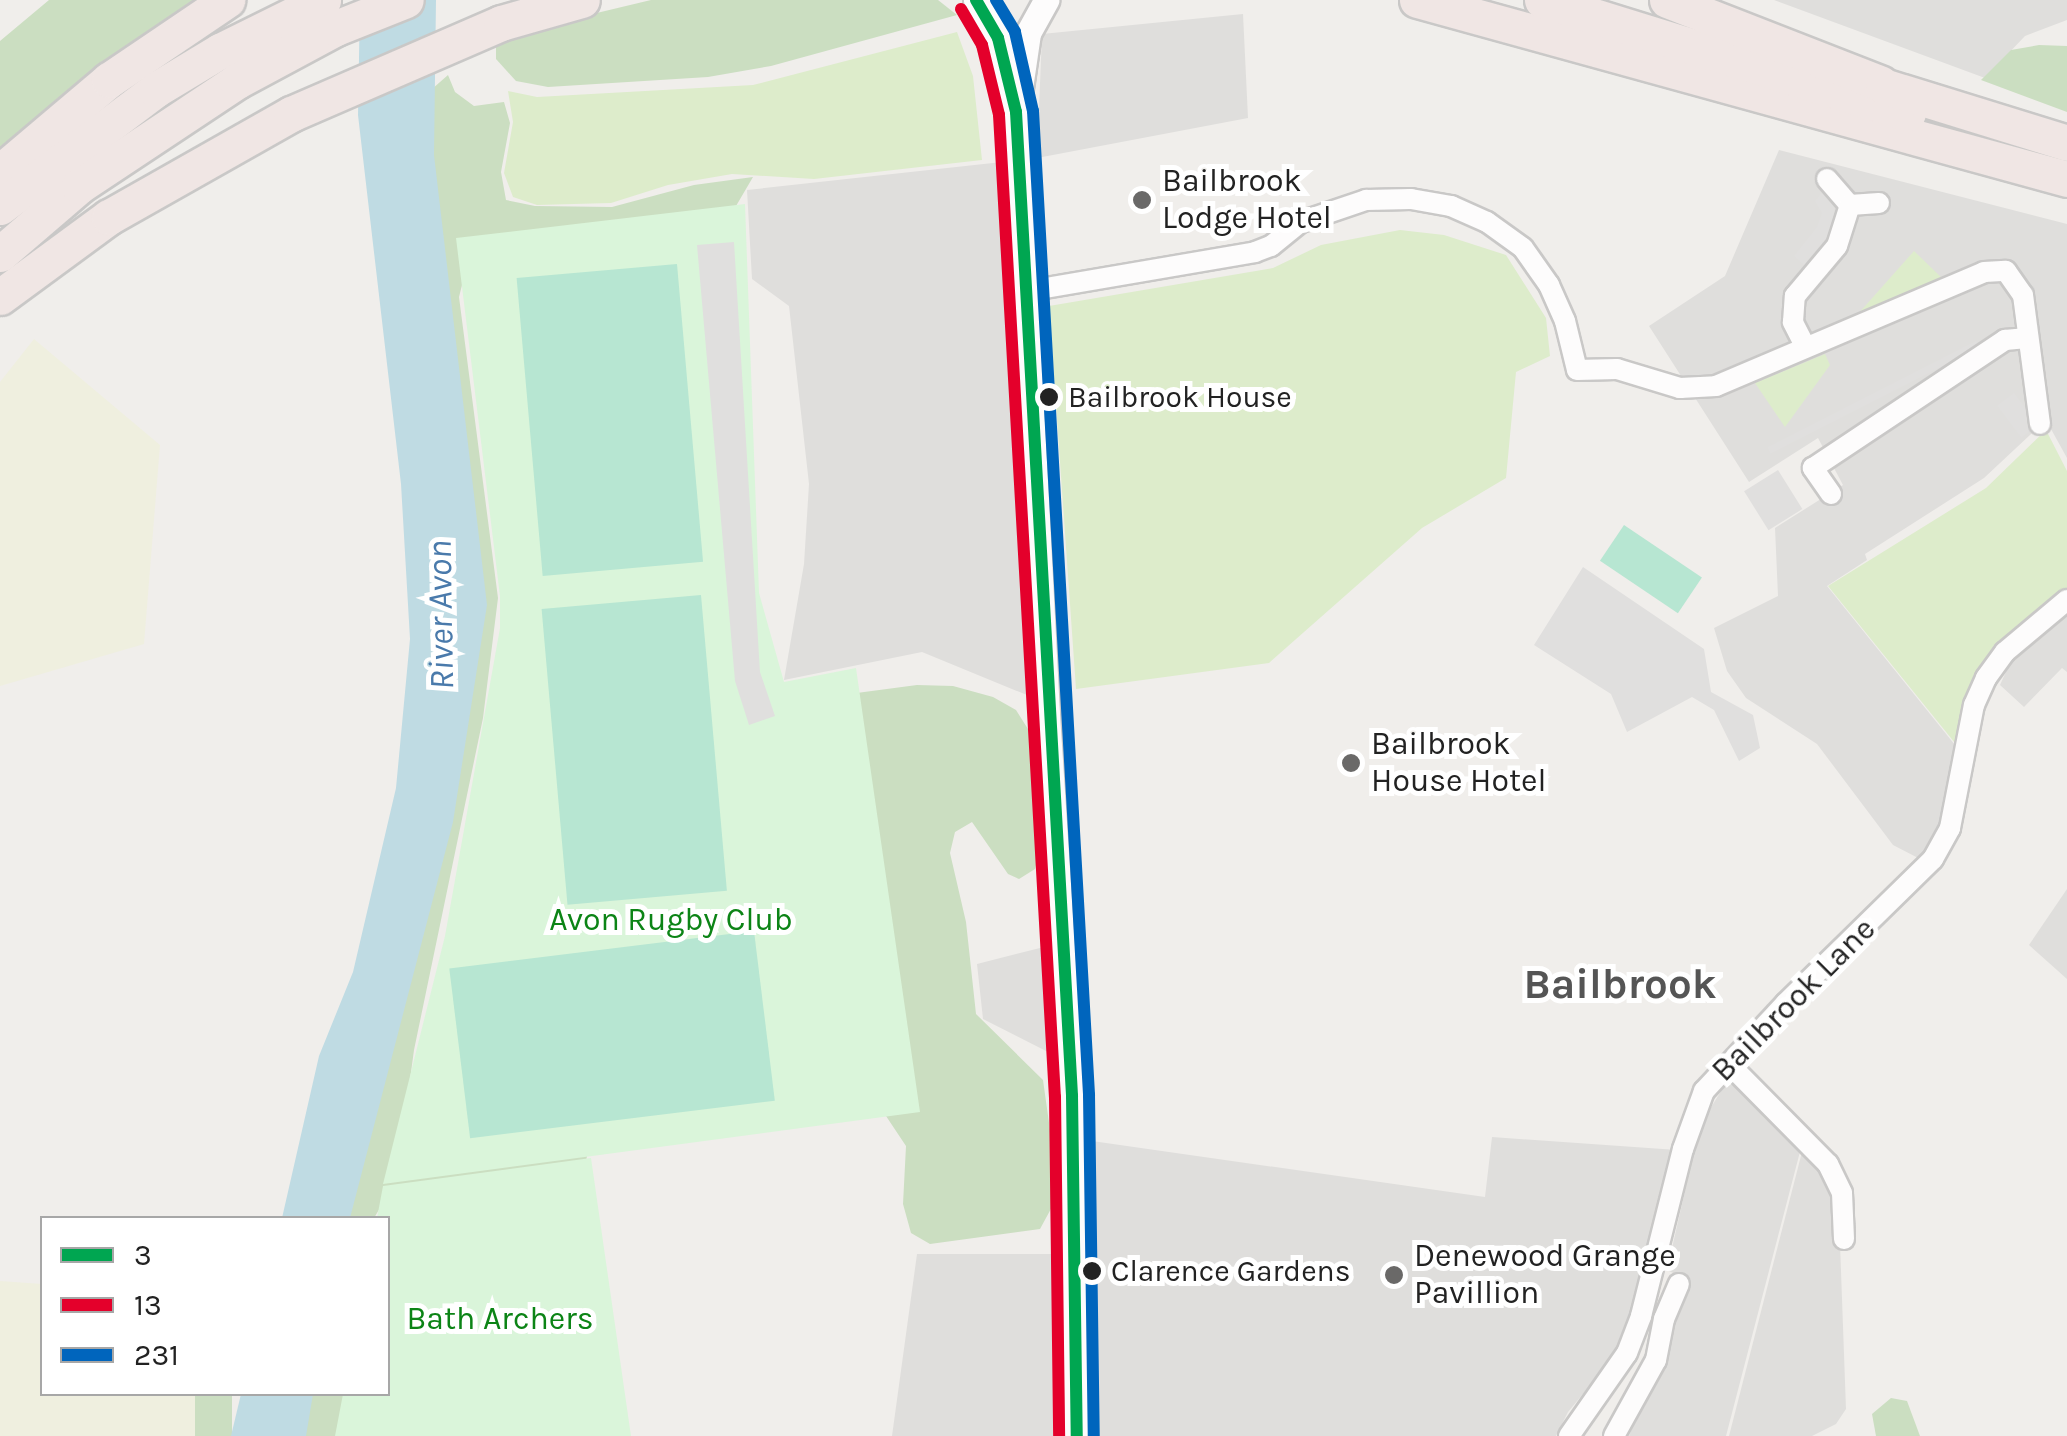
<!DOCTYPE html>
<html>
<head>
<meta charset="utf-8">
<style>
  body { margin:0 }
  #map { position:relative; width:2067px; height:1436px; overflow:hidden; background:#f0eeeb; font-family:Karla,sans-serif }
  div>[style] { position:absolute }
  [style*='--x'] { left:calc(var(--x)*1px); top:calc(var(--y)*1px); width:calc(var(--w)*1px); rotate:calc(var(--a)*1deg) }
  .residential>* { inset:0; background:#dfdedc }
  .farmland>* { inset:0; background:#efefdf }
  .grass>* { inset:0; background:#ddeccb }
  .forest>* { inset:0; background:#cbdec1; transform-origin:0 0 }
  .park>* { inset:0; background:#daf5da }
  .pitch>* { inset:0; background:#b7e6d2; transform-origin:0 0 }
  .parking>* { inset:0; background:#e0dfde; transform-origin:0 0 }
  .water>* { inset:0; background:#bfdbe3 }
  .roads { filter:drop-shadow(2px 0 #c9c8c7) drop-shadow(-2px 0 #c9c8c7) drop-shadow(0 2px #c9c8c7) drop-shadow(0 -2px #c9c8c7) }
  .minor>* { height:20px; margin:-10px; padding:0 10px; transform-origin:10px; border-radius:10px; background:#fdfcfc }
  .tertiary>* { height:25px; margin:-12.5px; padding:0 12.5px; transform-origin:12.5px; border-radius:12.5px; background:#fdfcfc }
  .trunk>* { height:35px; margin:-17.5px; padding:0 17.5px; transform-origin:17.5px; border-radius:17.5px; background:#f0e6e4 }
  .bus-1>* { height:12px; margin:-6px; padding:0 6px; transform-origin:6px; border-radius:6px; background:#00a651 }
  .bus-2>* { height:12px; margin:-6px; padding:0 6px; transform-origin:6px; border-radius:6px; background:#e4002b }
  .bus-3>* { height:12px; margin:-6px; padding:0 6px; transform-origin:6px; border-radius:6px; background:#0065bd }
  .dots>* { width:28px; height:28px; translate:-50% -50%; box-sizing:border-box; border:5px solid #fff; border-radius:50% }
  span { translate:-50% -50%; white-space:nowrap; text-align:center; line-height:1.15; -webkit-text-stroke:10px #fff; paint-order:stroke }
  .bus-label { font-size:30px; color:#222 }
  .left { translate:0 -50%; text-align:left }
  .poi-label { font-size:32px; color:#222 }
  .park-label { font-size:32px; color:#0c8416 }
  .street-label { font-size:32px; color:#222 }
  .water-label { font-size:35px; color:#4a7aab; font-style:italic }
  .district-label { font-size:42px; color:#555; font-weight:700 }
  .legend { position:absolute; left:40px; top:1216px; width:350px; height:180px; box-sizing:border-box; background:#fff; border:2px solid #a7a7a7; margin:0; padding:12px 18px; list-style:none; font-size:30px; color:#222 }
  .legend li { display:flex; align-items:center; gap:20px; height:50px }
  .legend b { width:50px; border:2px solid #a7a7a7 }
</style>
</head>
<body>
<div id="map">
  <div class="residential">
    <div style="clip-path:polygon(1774px 0,2067px 0,2067px 20px,2025px 36px,1985px 78px)"></div>
    <div style="clip-path:polygon(1243px 14px,1248px 118px,1037px 158px,1042px 34px)"></div>
    <div style="clip-path:polygon(1779px 150px,2067px 224px,2067px 458px,2046px 420px,1984px 478px,1865px 554px,1867px 560px,1827px 586px,1959px 750px,1940px 833px,1922px 860px,1893px 845px,1817px 744px,1746px 698px,1727px 671px,1714px 628px,1778px 596px,1775px 528px,1843px 485px,1818px 438px,1749px 482px,1649px 326px,1725px 276px)"></div>
    <div style="clip-path:polygon(1002px 162px,1039px 700px,922px 652px,784px 680px,804px 564px,809px 484px,789px 306px,752px 279px,747px 190px)"></div>
    <div style="clip-path:polygon(2067px 606px,2067px 672px,2062px 668px,2024px 707px,2000px 685px,2009px 665px)"></div>
    <div style="clip-path:polygon(2067px 889px,2067px 979px,2029px 945px)"></div>
    <div style="clip-path:polygon(1044px 947px,1052px 1054px,983px 1019px,977px 964px)"></div>
    <div style="clip-path:polygon(1740px 1081px,1802px 1144px,1726px 1436px,1629px 1436px,1691px 1282px,1667px 1270px,1700px 1125px,1723px 1088px)"></div>
    <div style="clip-path:polygon(1492px 1137px,1677px 1150px,1619px 1359px,1606px 1366px,1568px 1412px,1556px 1436px,1094px 1436px,1092px 1141px,1485px 1197px)"></div>
    <div style="clip-path:polygon(1803px 1148px,1832px 1182px,1839px 1216px,1846px 1409px,1836px 1424px,1812px 1436px,1729px 1436px)"></div>
    <div style="clip-path:polygon(917px 1254px,1059px 1254px,1061px 1436px,892px 1436px)"></div>
  </div>
  <div class="farmland">
    <div style="clip-path:polygon(34px 339px,160px 445px,144px 644px,0 686px,0 382px)"></div>
    <div style="clip-path:polygon(0 1281px,42px 1284px,42px 1394px,195px 1394px,195px 1436px,0 1436px)"></div>
  </div>
  <div class="grass">
    <div style="clip-path:polygon(957px 32px,973px 76px,982px 160px,814px 179px,732px 174px,668px 185px,611px 203px,537px 205px,513px 197px,504px 173px,513px 122px,508px 91px,537px 97px,753px 85px)"></div>
    <div style="clip-path:polygon(1400px 230px,1444px 235px,1506px 255px,1546px 318px,1550px 356px,1516px 372px,1506px 478px,1422px 528px,1269px 663px,1076px 689px,1049px 306px,1273px 268px,1321px 245px)"></div>
    <div style="clip-path:polygon(1914px 251px,1942px 278px,1858px 314px)"></div>
    <div style="clip-path:polygon(1825px 354px,1830px 365px,1785px 427px,1755px 383px)"></div>
    <div style="clip-path:polygon(2046px 430px,2067px 471px,2067px 592px,2007px 642px,1959px 748px,1828px 586px,1986px 488px)"></div>
  </div>
  <div class="forest">
    <div style="clip-path:polygon(49px 0,199px 0,167px 19px,0 149px,0 41px)"></div>
    <div style="clip-path:polygon(651px 0,938px 0,957px 15px,771px 66px,708px 77px,548px 87px,516px 81px,496px 59px,496px 37px)"></div>
    <div style="clip-path:polygon(2039px 45px,2067px 46px,2067px 112px,1981px 80px,2011px 50px)"></div>
    <div style="clip-path:polygon(448px 75px,455px 92px,474px 106px,504px 102px,510px 123px,501px 172px,506px 200px,535px 206px,612px 207px,694px 185px,753px 177px,729px 218px,467px 265px,459px 297px,498px 598px,483px 718px,414px 1050px,405px 1117px,587px 1156px,584px 1172px,389px 1193px,374px 1218px,332px 1218px,423px 923px,415px 104px)"></div>
    <div style="clip-path:polygon(917px 685px,953px 686px,993px 697px,1016px 710px,1038px 745px,1044px 834px,1035px 869px,1019px 879px,1008px 874px,972px 822px,955px 832px,950px 853px,966px 922px,976px 1014px,1043px 1080px,1059px 1194px,1040px 1229px,930px 1244px,911px 1233px,903px 1204px,906px 1146px,874px 1098px,819px 698px)"></div>
    <div style="left:195px;top:1394px;width:37px;height:42px"></div>
    <div style="clip-path:polygon(291px 1394px,348px 1394px,339px 1436px,293px 1436px)"></div>
    <div style="clip-path:polygon(1891px 1398px,1907px 1401px,1920px 1436px,1876px 1436px,1872px 1414px)"></div>
  </div>
  <div class="park">
    <div style="clip-path:polygon(745px 204px,759px 593px,784px 682px,856px 668px,920px 1112px,383px 1184px,445px 936px,500px 628px,500px 596px,456px 238px)"></div>
    <div style="clip-path:polygon(591px 1158px,631px 1436px,335px 1436px,343px 1394px,388px 1394px,388px 1218px,377px 1218px,383px 1186px)"></div>
  </div>
  <div class="pitch">
    <div style="left:677px;top:264px;width:299px;height:161px;rotate:85deg"></div>
    <div style="left:1624px;top:525px;width:94px;height:43px;rotate:34deg"></div>
    <div style="left:701px;top:595px;width:297px;height:160px;rotate:85deg"></div>
    <div style="left:754px;top:931px;width:171px;height:307px;rotate:83deg"></div>
  </div>
  <div class="parking">
    <div style="clip-path:polygon(1823px 191px,1834px 207px,1834px 220px,1825px 240px,1804px 265px,1794px 256px,1817px 227px,1822px 213px,1815px 201px)"></div>
    <div style="clip-path:polygon(734px 242px,760px 672px,775px 716px,749px 725px,735px 681px,697px 245px)"></div>
    <div style="left:1976px;top:341px;width:7px;height:234px;rotate:63deg"></div>
    <div style="left:2014px;top:393px;width:40px;height:21px;rotate:53deg"></div>
    <div style="left:1778px;top:470px;width:46px;height:40px;rotate:58deg"></div>
    <div style="clip-path:polygon(1583px 567px,1704px 649px,1711px 692px,1753px 715px,1760px 748px,1739px 761px,1714px 710px,1692px 697px,1627px 732px,1611px 694px,1534px 645px)"></div>
  </div>
  <div class="water">
    <div style="clip-path:polygon(360px 0,436px 0,434px 155px,487px 605px,453px 822px,350px 1218px,282px 1218px,319px 1056px,353px 972px,396px 788px,410px 639px,401px 484px,358px 115px)"></div>
    <div style="clip-path:polygon(241px 1394px,313px 1394px,306px 1436px,231px 1436px)"></div>
  </div>
  <div class="roads">
    <div class="minor">
      <div style="--x:1827;--y:179;--w:35;--a:49"></div>
      <div style="--x:1028;--y:291;--w:230;--a:-9.7"></div>
      <div style="--x:1255;--y:252;--w:17;--a:-21"></div>
      <div style="--x:1271;--y:246;--w:38;--a:-39"></div>
      <div style="--x:1301;--y:222;--w:69;--a:-18.7"></div>
      <div style="--x:1366;--y:200;--w:45;--a:-1.3"></div>
      <div style="--x:1411;--y:199;--w:41;--a:9.9"></div>
      <div style="--x:1451;--y:206;--w:39;--a:24"></div>
      <div style="--x:1487;--y:222;--w:44;--a:35.8"></div>
      <div style="--x:1523;--y:248;--w:45;--a:54.9"></div>
      <div style="--x:1549;--y:285;--w:39;--a:66"></div>
      <div style="--x:1565;--y:321;--w:50;--a:76.2"></div>
      <div style="--x:1577;--y:370;--w:40;--a:-1.4"></div>
      <div style="--x:1617;--y:369;--w:66;--a:16.8"></div>
      <div style="--x:1680;--y:388;--w:36;--a:-3"></div>
      <div style="--x:1716;--y:386;--w:291;--a:-23"></div>
      <div style="--x:1984;--y:272;--w:22;--a:-3"></div>
      <div style="--x:2006;--y:271;--w:29;--a:55"></div>
      <div style="--x:2023;--y:295;--w:130;--a:82.5"></div>
      <div style="--x:1805;--y:346;--w:27;--a:-117"></div>
      <div style="--x:1793;--y:322;--w:26;--a:-86"></div>
      <div style="--x:1795;--y:296;--w:65;--a:-50"></div>
      <div style="--x:1837;--y:246;--w:43;--a:-72.4"></div>
      <div style="--x:1850;--y:205;--w:29;--a:-4"></div>
      <div style="--x:1831;--y:494;--w:32;--a:-125"></div>
      <div style="--x:1813;--y:468;--w:231;--a:-33.7"></div>
      <div style="--x:2005;--y:340;--w:22;--a:-5"></div>
      <div style="--x:1729;--y:1064;--w:141;--a:45.3"></div>
      <div style="--x:1828;--y:1164;--w:32;--a:64"></div>
      <div style="--x:1842;--y:1193;--w:46;--a:87.5"></div>
      <div style="--x:1569;--y:1436;--w:101;--a:-55.1"></div>
      <div style="--x:1627;--y:1353;--w:40;--a:-69"></div>
      <div style="--x:1641;--y:1316;--w:172;--a:-75.9"></div>
      <div style="--x:1683;--y:1149;--w:62;--a:-70.1"></div>
      <div style="--x:1704;--y:1091;--w:119;--a:-47"></div>
      <div style="--x:1785;--y:1004;--w:207;--a:-44.4"></div>
      <div style="--x:1933;--y:859;--w:35;--a:-61"></div>
      <div style="--x:1950;--y:828;--w:125;--a:-79"></div>
      <div style="--x:1974;--y:705;--w:30;--a:-66"></div>
      <div style="--x:1986;--y:678;--w:32;--a:-54"></div>
      <div style="--x:2005;--y:652;--w:81;--a:-40"></div>
      <div style="--x:1614;--y:1436;--w:87;--a:-61.1"></div>
      <div style="--x:1656;--y:1360;--w:42;--a:-79"></div>
      <div style="--x:1664;--y:1319;--w:38;--a:-67"></div>
    </div>
    <div class="tertiary">
      <div style="--x:976;--y:0;--w:44;--a:59.9"></div>
      <div style="--x:998;--y:38;--w:76;--a:76.3"></div>
      <div style="--x:1016;--y:112;--w:603;--a:87.05"></div>
      <div style="--x:1047;--y:714;--w:383;--a:86.3"></div>
      <div style="--x:1072;--y:1096;--w:340;--a:89.2"></div>
      <div style="--x:1019;--y:95;--w:63;--a:-81.7"></div>
      <div style="--x:1028;--y:33;--w:38;--a:-61"></div>
    </div>
    <div class="trunk">
      <div style="--x:1417;--y:0;--w:674;--a:15.4"></div>
      <div style="--x:1542;--y:0;--w:383;--a:17.2"></div>
      <div style="--x:1667;--y:0;--w:229;--a:21.3"></div>
      <div style="--x:1883;--y:86;--w:193;--a:17.2"></div>
      <div style="--x:0;--y:172;--w:143;--a:-40.2"></div>
      <div style="--x:109;--y:80;--w:143;--a:-34.1"></div>
      <div style="--x:0;--y:207;--w:194;--a:-37"></div>
      <div style="--x:155;--y:90;--w:76;--a:-31"></div>
      <div style="--x:220;--y:51;--w:115;--a:-26.3"></div>
      <div style="--x:0;--y:254;--w:104;--a:-40.7"></div>
      <div style="--x:79;--y:186;--w:190;--a:-33.6"></div>
      <div style="--x:237;--y:81;--w:112;--a:-28.2"></div>
      <div style="--x:336;--y:28;--w:75;--a:-21.8"></div>
      <div style="--x:0;--y:297;--w:135;--a:-36.3"></div>
      <div style="--x:109;--y:217;--w:209;--a:-29.5"></div>
      <div style="--x:291;--y:114;--w:229;--a:-23.4"></div>
      <div style="--x:501;--y:23;--w:84;--a:-15.9"></div>
    </div>
  </div>
  <div class="bus-1">
    <div style="--x:976;--y:0;--w:44;--a:59.9"></div>
    <div style="--x:998;--y:38;--w:76;--a:76.3"></div>
    <div style="--x:1016;--y:112;--w:986;--a:86.74"></div>
    <div style="--x:1072;--y:1096;--w:340;--a:89.2"></div>
  </div>
  <div class="bus-2">
    <div style="--x:961;--y:9;--w:42;--a:59.7"></div>
    <div style="--x:982;--y:45;--w:72;--a:76.3"></div>
    <div style="--x:999;--y:115;--w:984;--a:86.74"></div>
    <div style="--x:1055;--y:1097;--w:339;--a:89.3"></div>
  </div>
  <div class="bus-3">
    <div style="--x:996;--y:0;--w:37;--a:59"></div>
    <div style="--x:1015;--y:32;--w:81;--a:77.2"></div>
    <div style="--x:1033;--y:111;--w:986;--a:86.74"></div>
    <div style="--x:1089;--y:1095;--w:341;--a:89.2"></div>
  </div>
  <div class="dots">
    <div style="left:1142px;top:200px;background:#6a6968"></div>
    <div style="left:1049px;top:397px;background:#222"></div>
    <div style="left:1351px;top:763px;background:#6a6968"></div>
    <div style="left:1092px;top:1271px;background:#222"></div>
    <div style="left:1394px;top:1275px;background:#6a6968"></div>
  </div>
  <div class="bus-label">
    <span class="left" style="left:1068px;top:397px">Bailbrook House</span>
    <span class="left" style="left:1111px;top:1271px">Clarence Gardens</span>
  </div>
  <div class="poi-label">
    <span class="left" style="left:1162px;top:200px">Bailbrook<br>Lodge Hotel</span>
    <span class="left" style="left:1371px;top:763px">Bailbrook<br>House Hotel</span>
    <span class="left" style="left:1414px;top:1275px">Denewood Grange<br>Pavillion</span>
  </div>
  <div class="park-label">
    <span style="left:671px;top:920px">Avon Rugby Club</span>
    <span style="left:500px;top:1319px">Bath Archers</span>
  </div>
  <div class="street-label">
    <span style="left:1794px;top:1000px;rotate:-45deg">Bailbrook Lane</span>
  </div>
  <div class="water-label">
    <span style="left:441px;top:615px;rotate:-91deg">River Avon</span>
  </div>
  <div class="district-label">
    <span style="left:1620px;top:984px">Bailbrook</span>
  </div>
  <ul class="legend">
  <li><b style="height:12px;background:#00a651"></b>3</li>
  <li><b style="height:12px;background:#e4002b"></b>13</li>
  <li><b style="height:12px;background:#0065bd"></b>231</li>
  </ul>
</div>
</body>
</html>
